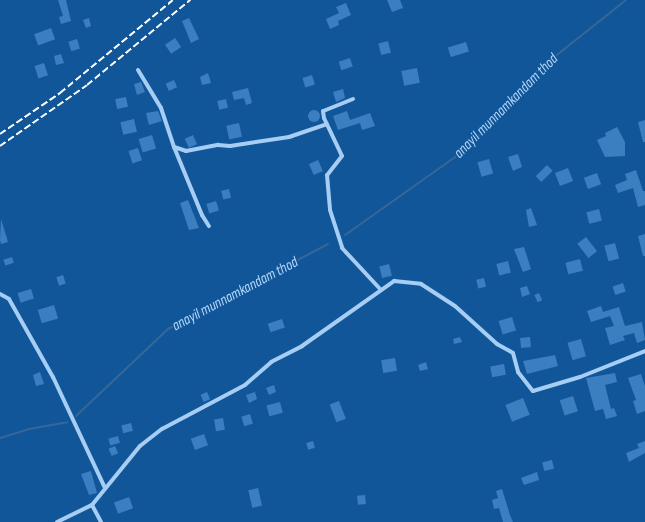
<!DOCTYPE html>
<html>
<head>
<meta charset="utf-8">
<style>
  body { margin:0 }
  #map { position:relative; width:645px; height:522px; overflow:hidden; background:#12569a; font-family:"Sofia Sans Condensed",sans-serif }
  div>[style] { position:absolute }
  [style*='--x'] { left:calc(var(--x)*1px); top:calc(var(--y)*1px); width:calc(var(--w)*1px); rotate:calc(var(--a)*1deg) }
  .stream>* { height:2px; margin:-1px; padding:0 1px; transform-origin:1px; border-radius:1px; background:#366798 }
  .building>* { inset:0; background:#3b7fc1; transform-origin:0 0 }
  .round { border-radius:50% }
  .minor>* { height:4px; margin:-2px; padding:0 2px; transform-origin:2px; border-radius:2px; background:#a6cdf4 }
  .rail>* { height:2px; margin-top:-1px; transform-origin:0; background:repeating-linear-gradient(90deg,#fff 0 7px,transparent 0 10px) }
  span { translate:-50% -50%; white-space:nowrap; text-align:center; line-height:1.15; -webkit-text-stroke:3px #12569a; paint-order:stroke }
  .water-label { font-size:15px; color:#b2d7fa; font-style:italic }
</style>
</head>
<body>
<div id="map">
  <div class="stream">
    <div style="--x:345;--y:235;--w:151;--a:-35.3"></div>
    <div style="--x:468;--y:148;--w:105;--a:-48.1"></div>
    <div style="--x:538;--y:70;--w:112;--a:-38.5"></div>
    <div style="--x:76;--y:416;--w:127;--a:-43.4"></div>
    <div style="--x:168;--y:329;--w:181;--a:-28"></div>
    <div style="--x:0;--y:438;--w:30;--a:-17"></div>
    <div style="--x:29;--y:429;--w:39;--a:-10"></div>
  </div>
  <div class="building">
    <div style="clip-path:polygon(58px 0,66px 0,71px 21px,61px 24px,59px 17px,63px 16px)"></div>
    <div style="clip-path:polygon(387px 0,400px 0,403px 8px,392px 12px)"></div>
    <div style="clip-path:polygon(346px 3px,351px 15px,338px 21px,339px 25px,330px 29px,326px 19px,339px 13px,336px 7px)"></div>
    <div style="clip-path:polygon(89px 18px,91px 26px,86px 28px,83px 20px)"></div>
    <div style="clip-path:polygon(189px 18px,199px 39px,191px 43px,182px 21px)"></div>
    <div style="left:51px;top:28px;width:12px;height:18px;rotate:70deg"></div>
    <div style="left:175px;top:38px;width:11px;height:12px;rotate:56deg"></div>
    <div style="left:77px;top:39px;width:10px;height:9px;rotate:73deg"></div>
    <div style="left:388px;top:41px;width:12px;height:10px;rotate:76deg"></div>
    <div style="left:466px;top:42px;width:10px;height:19px;rotate:73deg"></div>
    <div style="clip-path:polygon(61px 54px,64px 63px,56px 65px,54px 56px)"></div>
    <div style="left:350px;top:58px;width:9px;height:12px;rotate:72deg"></div>
    <div style="left:44px;top:63px;width:13px;height:10px;rotate:72deg"></div>
    <div style="left:417px;top:68px;width:15px;height:16px;rotate:79deg"></div>
    <div style="clip-path:polygon(208px 73px,211px 83px,202px 85px,200px 77px)"></div>
    <div style="left:312px;top:75px;width:10px;height:10px;rotate:73deg"></div>
    <div style="left:174px;top:80px;width:8px;height:9px;rotate:67deg"></div>
    <div style="clip-path:polygon(141px 82px,145px 92px,137px 95px,134px 84px)"></div>
    <div style="clip-path:polygon(248px 88px,252px 103px,246px 105px,244px 98px,234px 100px,232px 92px)"></div>
    <div style="clip-path:polygon(343px 89px,345px 98px,336px 102px,333px 92px)"></div>
    <div style="left:126px;top:97px;width:10px;height:11px;rotate:79deg"></div>
    <div style="left:226px;top:99px;width:9px;height:9px;rotate:77deg"></div>
    <div class="round" style="left:308px;top:110px;width:12px;height:12px"></div>
    <div style="clip-path:polygon(158px 111px,162px 121px,149px 125px,146px 113px)"></div>
    <div style="clip-path:polygon(347px 111px,350px 120px,370px 113px,375px 126px,362px 130px,360px 123px,338px 130px,333px 116px)"></div>
    <div style="left:134px;top:119px;width:13px;height:14px;rotate:77deg"></div>
    <div style="clip-path:polygon(645px 120px,645px 142px,643px 142px,638px 122px)"></div>
    <div style="left:239px;top:123px;width:14px;height:13px;rotate:78deg"></div>
    <div style="clip-path:polygon(617px 127px,625px 142px,625px 156px,605px 157px,597px 140px,606px 136px,605px 133px)"></div>
    <div style="left:152px;top:135px;width:14px;height:14px;rotate:73deg"></div>
    <div style="left:193px;top:135px;width:10px;height:9px;rotate:66deg"></div>
    <div style="left:138px;top:148px;width:13px;height:10px;rotate:72deg"></div>
    <div style="clip-path:polygon(518px 154px,522px 167px,513px 171px,508px 157px)"></div>
    <div style="left:489px;top:159px;width:15px;height:12px;rotate:74deg"></div>
    <div style="left:318px;top:160px;width:12px;height:10px;rotate:66deg"></div>
    <div style="left:547px;top:165px;width:8px;height:16px;rotate:45deg"></div>
    <div style="left:568px;top:168px;width:14px;height:14px;rotate:69deg"></div>
    <div style="clip-path:polygon(636px 170px,643px 191px,645px 191px,645px 205px,638px 207px,633px 188px,618px 193px,615px 185px,627px 180px,625px 174px)"></div>
    <div style="left:597px;top:173px;width:12px;height:14px;rotate:70deg"></div>
    <div style="left:229px;top:189px;width:9px;height:8px;rotate:77deg"></div>
    <div style="clip-path:polygon(188px 200px,199px 228px,189px 230px,180px 203px)"></div>
    <div style="left:216px;top:201px;width:10px;height:10px;rotate:73deg"></div>
    <div style="clip-path:polygon(531px 208px,537px 225px,529px 227px,526px 210px)"></div>
    <div style="left:599px;top:209px;width:12px;height:13px;rotate:76deg"></div>
    <div style="clip-path:polygon(1px 219px,8px 242px,1px 244px,0 240px)"></div>
    <div style="clip-path:polygon(645px 234px,645px 256px,643px 256px,638px 236px)"></div>
    <div style="left:586px;top:237px;width:18px;height:11px;rotate:52deg"></div>
    <div style="left:615px;top:243px;width:16px;height:11px;rotate:75deg"></div>
    <div style="clip-path:polygon(524px 247px,531px 269px,523px 272px,514px 249px)"></div>
    <div style="left:12px;top:257px;width:6px;height:9px;rotate:72deg"></div>
    <div style="left:580px;top:259px;width:12px;height:15px;rotate:76deg"></div>
    <div style="left:508px;top:261px;width:12px;height:12px;rotate:76deg"></div>
    <div style="left:389px;top:264px;width:12px;height:10px;rotate:76deg"></div>
    <div style="left:63px;top:275px;width:9px;height:7px;rotate:72deg"></div>
    <div style="left:484px;top:278px;width:9px;height:8px;rotate:77deg"></div>
    <div style="left:623px;top:283px;width:9px;height:11px;rotate:72deg"></div>
    <div style="clip-path:polygon(527px 286px,530px 294px,522px 297px,520px 288px)"></div>
    <div style="left:31px;top:289px;width:10px;height:14px;rotate:73deg"></div>
    <div style="left:539px;top:293px;width:8px;height:5px;rotate:67deg"></div>
    <div style="left:54px;top:305px;width:14px;height:17px;rotate:73deg"></div>
    <div style="clip-path:polygon(601px 306px,603px 312px,619px 307px,625px 326px,642px 322px,645px 340px,637px 343px,634px 333px,623px 336px,625px 340px,610px 345px,605px 328px,614px 326px,610px 316px,591px 322px,587px 311px)"></div>
    <div style="left:512px;top:317px;width:14px;height:14px;rotate:73deg"></div>
    <div style="left:282px;top:319px;width:9px;height:15px;rotate:72deg"></div>
    <div style="clip-path:polygon(460px 337px,462px 342px,454px 344px,453px 339px)"></div>
    <div style="left:530px;top:337px;width:10px;height:10px;rotate:84deg"></div>
    <div style="left:581px;top:339px;width:18px;height:14px;rotate:74deg"></div>
    <div style="clip-path:polygon(555px 355px,558px 366px,527px 374px,523px 361px)"></div>
    <div style="left:395px;top:358px;width:13px;height:14px;rotate:81deg"></div>
    <div style="clip-path:polygon(426px 362px,428px 369px,420px 371px,418px 365px)"></div>
    <div style="left:504px;top:364px;width:11px;height:14px;rotate:80deg"></div>
    <div style="clip-path:polygon(40px 372px,44px 384px,36px 386px,33px 375px)"></div>
    <div style="clip-path:polygon(615px 373px,617px 382px,605px 385px,611px 409px,614px 408px,617px 416px,606px 419px,603px 409px,595px 411px,586px 378px)"></div>
    <div style="clip-path:polygon(641px 374px,645px 386px,645px 411px,637px 414px,633px 401px,636px 400px,628px 378px)"></div>
    <div style="clip-path:polygon(274px 385px,276px 392px,269px 395px,266px 388px)"></div>
    <div style="left:207px;top:392px;width:8px;height:7px;rotate:67deg"></div>
    <div style="clip-path:polygon(255px 392px,257px 399px,249px 403px,246px 395px)"></div>
    <div style="left:573px;top:396px;width:16px;height:14px;rotate:72deg"></div>
    <div style="left:523px;top:398px;width:18px;height:19px;rotate:68deg"></div>
    <div style="left:339px;top:401px;width:19px;height:10px;rotate:69deg"></div>
    <div style="left:280px;top:402px;width:11px;height:14px;rotate:75deg"></div>
    <div style="left:250px;top:414px;width:10px;height:9px;rotate:73deg"></div>
    <div style="left:223px;top:418px;width:12px;height:9px;rotate:81deg"></div>
    <div style="left:131px;top:423px;width:8px;height:10px;rotate:76deg"></div>
    <div style="left:204px;top:434px;width:12px;height:14px;rotate:70deg"></div>
    <div style="left:118px;top:436px;width:7px;height:10px;rotate:74deg"></div>
    <div style="left:313px;top:441px;width:7px;height:7px;rotate:74deg"></div>
    <div style="clip-path:polygon(645px 441px,645px 453px,629px 462px,626px 453px,639px 448px,637px 444px)"></div>
    <div style="left:115px;top:446px;width:8px;height:7px;rotate:67deg"></div>
    <div style="left:552px;top:460px;width:9px;height:10px;rotate:77deg"></div>
    <div style="clip-path:polygon(91px 471px,97px 493px,89px 495px,81px 474px)"></div>
    <div style="clip-path:polygon(537px 472px,539px 480px,524px 485px,521px 478px)"></div>
    <div style="left:258px;top:488px;width:18px;height:10px;rotate:77deg"></div>
    <div style="clip-path:polygon(502px 489px,510px 515px,513px 522px,503px 522px,499px 508px,494px 509px,492px 500px,498px 498px,496px 491px)"></div>
    <div style="left:365px;top:495px;width:9px;height:8px;rotate:84deg"></div>
    <div style="left:129px;top:497px;width:12px;height:16px;rotate:70deg"></div>
  </div>
  <div class="minor">
    <div style="--x:138;--y:70;--w:44;--a:58.8"></div>
    <div style="--x:161;--y:108;--w:41;--a:71.6"></div>
    <div style="--x:174;--y:147;--w:13;--a:18"></div>
    <div style="--x:186;--y:151;--w:33;--a:-11"></div>
    <div style="--x:218;--y:145;--w:12;--a:5"></div>
    <div style="--x:230;--y:146;--w:60;--a:-8.7"></div>
    <div style="--x:289;--y:137;--w:40;--a:-18.9"></div>
    <div style="--x:353;--y:99;--w:32;--a:158"></div>
    <div style="--x:323;--y:111;--w:7;--a:82"></div>
    <div style="--x:324;--y:118;--w:42;--a:64.7"></div>
    <div style="--x:342;--y:156;--w:24;--a:128"></div>
    <div style="--x:327;--y:175;--w:35;--a:85"></div>
    <div style="--x:330;--y:210;--w:40;--a:72"></div>
    <div style="--x:342;--y:248;--w:57;--a:47.1"></div>
    <div style="--x:174;--y:147;--w:74;--a:67.6"></div>
    <div style="--x:202;--y:215;--w:13;--a:58"></div>
    <div style="--x:0;--y:294;--w:10;--a:29"></div>
    <div style="--x:9;--y:299;--w:90;--a:60.6"></div>
    <div style="--x:53;--y:377;--w:123;--a:64.9"></div>
    <div style="--x:92;--y:505;--w:19;--a:62"></div>
    <div style="--x:57;--y:522;--w:39;--a:-26"></div>
    <div style="--x:92;--y:505;--w:76;--a:-50.9"></div>
    <div style="--x:140;--y:446;--w:28;--a:-38"></div>
    <div style="--x:162;--y:429;--w:94;--a:-27.9"></div>
    <div style="--x:245;--y:385;--w:35;--a:-41"></div>
    <div style="--x:271;--y:362;--w:35;--a:-27"></div>
    <div style="--x:302;--y:346;--w:113;--a:-35.2"></div>
    <div style="--x:394;--y:281;--w:27;--a:6"></div>
    <div style="--x:421;--y:284;--w:40;--a:32.9"></div>
    <div style="--x:455;--y:306;--w:57;--a:42.1"></div>
    <div style="--x:497;--y:344;--w:18;--a:29"></div>
    <div style="--x:513;--y:353;--w:20;--a:75"></div>
    <div style="--x:518;--y:372;--w:24;--a:52"></div>
    <div style="--x:533;--y:391;--w:49;--a:-16.6"></div>
    <div style="--x:580;--y:377;--w:70;--a:-21.8"></div>
  </div>
  <div class="rail">
    <div style="--x:0;--y:134;--w:73;--a:-34.3"></div>
    <div style="--x:60;--y:93;--w:146;--a:-39.5"></div>
    <div style="--x:0;--y:146;--w:106;--a:-35"></div>
    <div style="--x:87;--y:85;--w:134;--a:-39.5"></div>
  </div>
  <div class="water-label">
    <span style="left:506px;top:106px;rotate:-45deg">anayil munnamkandam thod</span>
    <span style="left:235px;top:294px;rotate:-28deg">anayil munnamkandam thod</span>
  </div>
</div>
</body>
</html>
